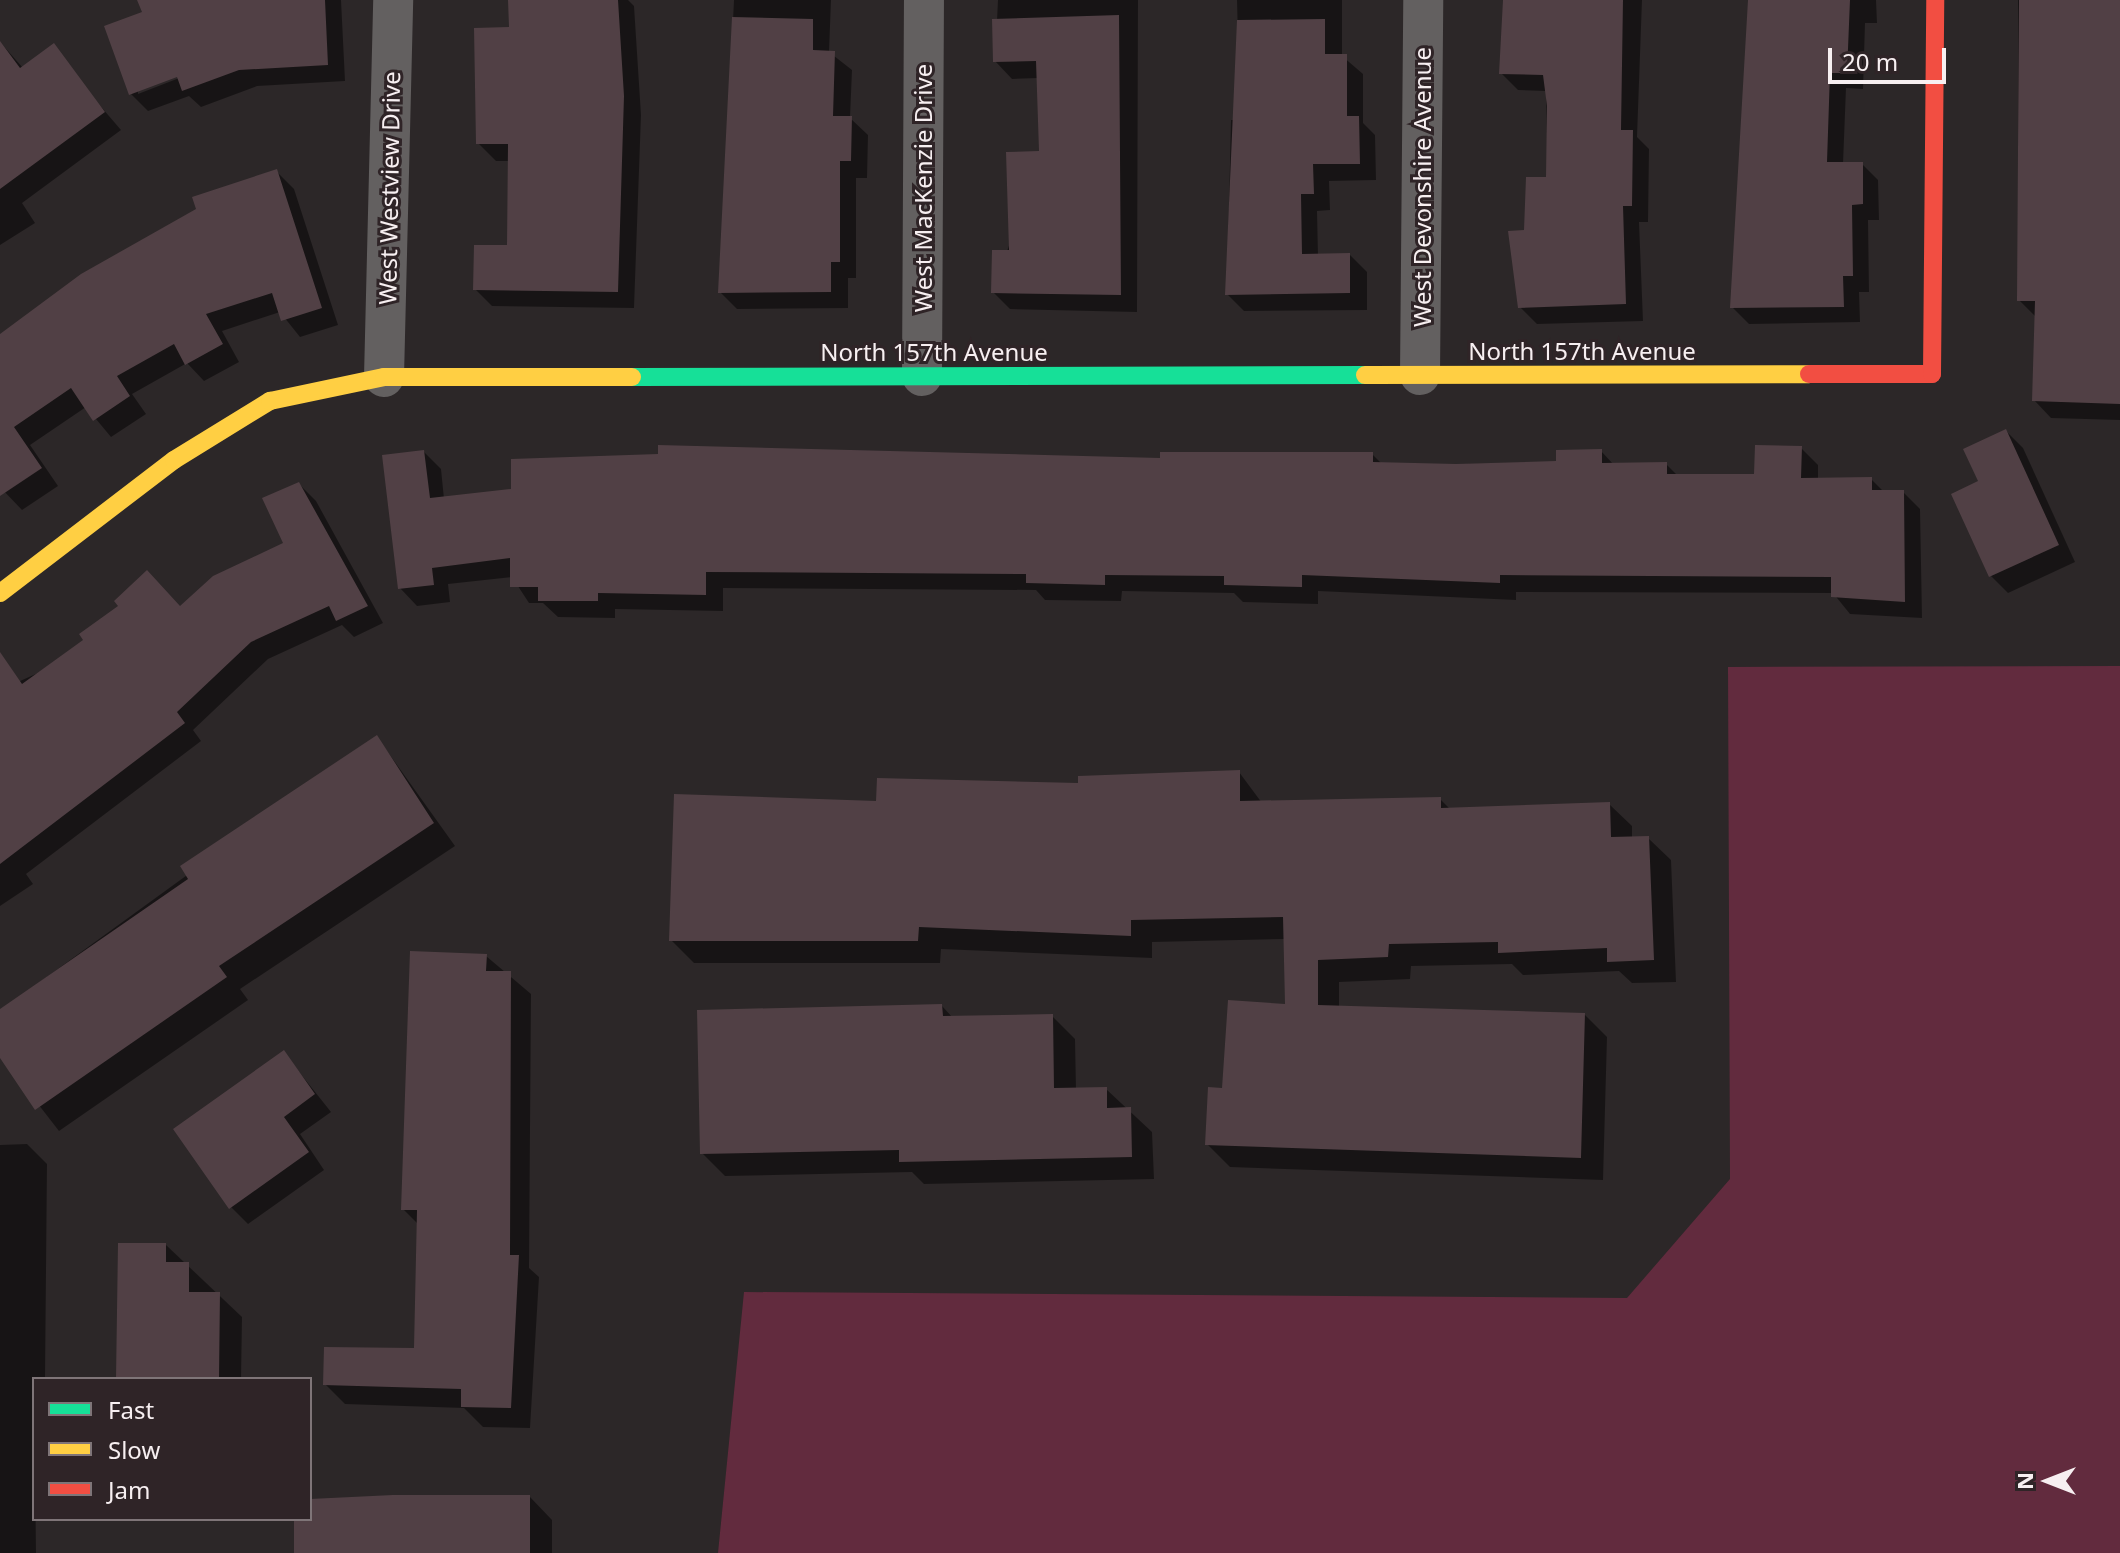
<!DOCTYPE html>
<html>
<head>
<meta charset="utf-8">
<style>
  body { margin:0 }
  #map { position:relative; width:2120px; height:1553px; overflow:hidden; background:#2c2728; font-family:"Noto Sans",sans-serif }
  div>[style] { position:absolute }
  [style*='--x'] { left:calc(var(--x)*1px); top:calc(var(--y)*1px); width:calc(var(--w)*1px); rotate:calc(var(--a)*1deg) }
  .green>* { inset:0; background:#622b3e }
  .shadow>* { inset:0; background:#0007 }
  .building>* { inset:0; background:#514045 }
  .street>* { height:40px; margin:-20px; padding:0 20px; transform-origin:20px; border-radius:20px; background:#636060 }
  .fast>* { height:18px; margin:-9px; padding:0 9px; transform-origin:9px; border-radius:9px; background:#16e098 }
  .slow>* { height:18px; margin:-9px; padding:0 9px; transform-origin:9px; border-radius:9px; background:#ffcf43 }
  .jam>* { height:18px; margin:-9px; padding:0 9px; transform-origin:9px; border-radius:9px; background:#f24e42 }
  span { translate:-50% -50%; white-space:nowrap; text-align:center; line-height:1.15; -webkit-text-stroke:6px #2f2427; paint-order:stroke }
  .street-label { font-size:24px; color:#f7eff1 }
  .legend { position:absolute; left:32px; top:1377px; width:280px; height:144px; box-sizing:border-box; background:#2f2427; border:2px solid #7f7578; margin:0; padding:10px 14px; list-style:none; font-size:24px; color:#f7eff1 }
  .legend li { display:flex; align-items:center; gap:16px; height:40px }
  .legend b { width:40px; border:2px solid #7f7578 }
  .north { position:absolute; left:2008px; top:1441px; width:80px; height:80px; -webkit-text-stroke:6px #2f2427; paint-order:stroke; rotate:270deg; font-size:22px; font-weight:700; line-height:32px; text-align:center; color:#f7eff1 }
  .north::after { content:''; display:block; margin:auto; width:28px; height:36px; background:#f7eff1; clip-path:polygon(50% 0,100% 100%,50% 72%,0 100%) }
  .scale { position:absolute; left:1828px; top:48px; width:118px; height:36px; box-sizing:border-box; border:4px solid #f7eff1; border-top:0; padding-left:10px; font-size:24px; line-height:28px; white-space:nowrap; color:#f7eff1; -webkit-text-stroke:6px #2f2427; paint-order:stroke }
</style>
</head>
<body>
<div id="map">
  <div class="green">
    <div style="clip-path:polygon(2120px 666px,2120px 1553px,718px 1553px,744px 1292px,1627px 1298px,1730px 1179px,1728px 667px)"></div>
  </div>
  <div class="shadow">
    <div style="clip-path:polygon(evenodd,140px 0,341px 0,345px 81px,257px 86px,201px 107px,189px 96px,148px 111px,131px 94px,145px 14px,140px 0,186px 72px,187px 75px,138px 94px,138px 89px,186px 72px)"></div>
    <div style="clip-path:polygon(510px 0,628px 0,634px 6px,641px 115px,634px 308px,492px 306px,475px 289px,509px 247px,510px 161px,496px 161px,478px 143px,511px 29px)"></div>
    <div style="clip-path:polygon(734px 0,831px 0,829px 52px,852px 70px,850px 118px,868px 135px,867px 178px,856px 178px,856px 278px,848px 278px,848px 308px,737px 309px,720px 292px)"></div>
    <div style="clip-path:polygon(998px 0,1138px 0,1137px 312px,1010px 309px,993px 292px,1041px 153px,1038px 78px,1012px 79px,995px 61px)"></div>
    <div style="clip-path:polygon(1237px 0,1342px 0,1342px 56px,1363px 74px,1363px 123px,1375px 135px,1376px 180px,1329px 181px,1330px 210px,1317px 211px,1318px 256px,1350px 255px,1367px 272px,1367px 310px,1244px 311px,1227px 294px,1231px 120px,1240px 120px)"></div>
    <div style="clip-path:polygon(1508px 0,1642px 0,1637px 137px,1649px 149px,1648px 222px,1639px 222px,1643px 321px,1537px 324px,1520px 307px,1526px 232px,1548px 179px,1546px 91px,1518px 90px,1501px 73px)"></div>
    <div style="clip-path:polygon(1750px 0,1876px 0,1877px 23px,1865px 23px,1863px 89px,1846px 88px,1843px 164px,1862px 164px,1878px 180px,1879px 220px,1868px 220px,1869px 292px,1859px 292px,1860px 322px,1749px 324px,1732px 307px)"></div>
    <div style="clip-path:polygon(2018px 0,2120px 0,2120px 420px,2051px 418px,2034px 400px,2036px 317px,2019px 300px)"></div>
    <div style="clip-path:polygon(0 42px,23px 68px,66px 66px,121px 130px,22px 203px,35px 223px,0 245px)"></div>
    <div style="clip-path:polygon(276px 171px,294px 189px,338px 325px,300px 337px,280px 312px,222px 331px,239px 362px,204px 381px,187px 363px,132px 394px,146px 414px,111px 437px,86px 407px,30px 445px,58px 486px,22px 510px,0 487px,0 335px)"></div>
    <div style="clip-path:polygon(2006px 431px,2023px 448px,2075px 562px,2008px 593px,1991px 576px,1980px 482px)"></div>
    <div style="clip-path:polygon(1801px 448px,1818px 465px,1818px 480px,1871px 479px,1884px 492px,1903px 492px,1920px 509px,1922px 618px,1850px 614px,1833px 593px,1516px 592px,1516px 600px,1318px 591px,1318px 604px,1243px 602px,1234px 593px,1122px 591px,1121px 601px,1045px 600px,1036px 590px,723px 588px,723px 611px,615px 609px,615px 618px,558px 617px,543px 603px,529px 603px,512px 577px,448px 584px,450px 602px,417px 606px,400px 588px,424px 452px,441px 469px,444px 499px,1372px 454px,1383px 465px,1558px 463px,1601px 451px,1614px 465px,1666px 464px,1678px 476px,1756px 476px)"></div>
    <div style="clip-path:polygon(299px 484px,316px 501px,383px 623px,354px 637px,342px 625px,268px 659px,193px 730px,201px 741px,26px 874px,33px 884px,0 906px,0 690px,181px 609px,285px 544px)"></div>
    <div style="clip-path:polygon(377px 737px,455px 846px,240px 989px,248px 1000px,59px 1131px,0 1055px,0 1011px)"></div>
    <div style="clip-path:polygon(1239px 772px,1262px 803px,1440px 799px,1451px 810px,1609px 804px,1632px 826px,1632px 839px,1648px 838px,1671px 860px,1676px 982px,1632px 983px,1619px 971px,1523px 975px,1512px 964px,1411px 966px,1410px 979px,1339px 982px,1339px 1007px,1585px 1015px,1607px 1037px,1603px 1180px,1230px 1167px,1207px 1144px,1224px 1090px,1287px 1006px,1285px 939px,1152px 942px,1152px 958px,941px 949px,940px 963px,694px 963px,671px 940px,878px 803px)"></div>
    <div style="clip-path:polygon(486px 956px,531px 994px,529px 1268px,539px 1277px,530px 1428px,483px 1427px,464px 1408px,345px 1404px,325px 1384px,416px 1350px,419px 1225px,403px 1209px)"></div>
    <div style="clip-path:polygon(942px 1006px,953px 1018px,1052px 1016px,1075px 1039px,1076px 1090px,1106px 1089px,1152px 1132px,1154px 1179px,924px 1184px,912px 1172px,725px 1176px,702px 1153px)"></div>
    <div style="clip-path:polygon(284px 1053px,331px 1112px,300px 1134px,324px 1170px,248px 1224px,231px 1207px)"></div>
    <div style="clip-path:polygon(27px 1144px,47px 1164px,45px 1379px,34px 1379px,36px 1553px,0 1553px,0 1145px)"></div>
    <div style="clip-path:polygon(166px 1245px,242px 1317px,241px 1379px,119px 1379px)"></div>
    <div style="clip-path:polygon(530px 1497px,552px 1520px,552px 1553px,296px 1553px,296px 1519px,310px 1519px,310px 1501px)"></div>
  </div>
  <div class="building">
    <div style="clip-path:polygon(137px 0,325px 0,328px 65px,239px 70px,182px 91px,177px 77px,129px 95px,104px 26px,142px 12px)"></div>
    <div style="clip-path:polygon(508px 0,618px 0,624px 96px,618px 292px,473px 290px,474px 245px,507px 245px,508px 144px,476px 144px,474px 28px,509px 27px)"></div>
    <div style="clip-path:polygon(1503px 0,1623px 0,1621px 130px,1633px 130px,1632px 206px,1623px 206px,1626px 304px,1518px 308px,1508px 231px,1524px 230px,1526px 177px,1546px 177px,1547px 106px,1543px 75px,1499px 74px)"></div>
    <div style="clip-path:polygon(1748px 0,1850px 0,1847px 73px,1830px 73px,1827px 162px,1863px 162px,1863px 204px,1852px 205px,1853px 276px,1843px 276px,1844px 307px,1730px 308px)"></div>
    <div style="clip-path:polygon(2019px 0,2120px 0,2120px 404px,2032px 401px,2035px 301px,2017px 301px)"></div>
    <div style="clip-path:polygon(1119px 15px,1121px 295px,991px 293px,992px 250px,1009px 250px,1006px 152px,1039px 151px,1036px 61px,993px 62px,992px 19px)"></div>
    <div style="clip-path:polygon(732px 17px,813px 19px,813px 50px,835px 51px,833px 116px,852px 116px,851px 161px,840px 161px,840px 262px,831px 262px,831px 292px,718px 293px)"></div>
    <div style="clip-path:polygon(1325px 19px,1325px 54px,1347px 54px,1347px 116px,1359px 116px,1360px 164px,1313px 164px,1314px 194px,1301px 194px,1302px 254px,1350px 253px,1350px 293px,1225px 295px,1237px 20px)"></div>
    <div style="clip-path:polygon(0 41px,20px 68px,54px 43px,105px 112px,0 189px)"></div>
    <div style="clip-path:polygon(277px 169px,322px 308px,281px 321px,272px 293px,206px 314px,223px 344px,185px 365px,174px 344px,117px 376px,130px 396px,93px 421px,71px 388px,14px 427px,42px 468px,0 496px,0 334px,81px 274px,196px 209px,192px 197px)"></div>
    <div style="clip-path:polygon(2006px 429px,2059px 545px,1989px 577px,1951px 494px,1978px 481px,1963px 449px)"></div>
    <div style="clip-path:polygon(658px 445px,1160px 458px,1160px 452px,1373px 452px,1373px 462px,1456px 464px,1556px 461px,1556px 450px,1602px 449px,1602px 463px,1667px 462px,1667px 474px,1754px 474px,1755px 445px,1802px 446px,1801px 478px,1872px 477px,1872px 490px,1904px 490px,1905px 602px,1831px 597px,1831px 577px,1500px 575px,1500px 583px,1302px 575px,1302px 587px,1224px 585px,1224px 576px,1105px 575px,1105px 585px,1026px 583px,1026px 574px,706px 572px,706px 595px,598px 593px,598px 601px,538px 601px,538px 587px,510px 587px,510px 558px,432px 568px,434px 585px,398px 589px,382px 455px,424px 450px,430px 498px,511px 489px,511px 459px,658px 454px)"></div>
    <div style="clip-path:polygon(299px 482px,368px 606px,336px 621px,329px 606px,251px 642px,177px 712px,185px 723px,0 864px,0 652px,22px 684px,83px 640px,79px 634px,118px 606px,114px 601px,147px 570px,180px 606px,213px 576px,283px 543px,262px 498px)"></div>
    <div style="clip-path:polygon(377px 735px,434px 823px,219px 966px,227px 977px,35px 1110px,0 1058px,0 1009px,188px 879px,180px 866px)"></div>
    <div style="clip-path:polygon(1240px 770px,1240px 801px,1441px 797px,1441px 808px,1610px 802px,1611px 837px,1649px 836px,1654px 960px,1607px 962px,1607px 948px,1498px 953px,1498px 942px,1389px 944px,1388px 957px,1318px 960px,1318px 1005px,1585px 1013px,1581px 1158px,1205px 1145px,1208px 1087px,1222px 1088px,1228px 1000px,1285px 1004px,1283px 917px,1131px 920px,1131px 936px,919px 927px,918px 941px,669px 941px,674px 794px,876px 801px,877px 778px,1078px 783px,1078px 776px)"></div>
    <div style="clip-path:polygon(410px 951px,487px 954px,486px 971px,511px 971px,510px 1255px,519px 1255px,511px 1408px,461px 1407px,461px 1389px,323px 1385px,324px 1347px,414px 1348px,417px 1210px,401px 1210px)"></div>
    <div style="clip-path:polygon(942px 1004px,943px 1016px,1053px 1014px,1054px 1088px,1107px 1087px,1107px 1108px,1131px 1107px,1132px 1157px,899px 1162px,899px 1150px,700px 1154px,697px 1010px)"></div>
    <div style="clip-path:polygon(284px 1050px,315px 1094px,284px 1117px,309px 1152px,229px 1209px,173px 1129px)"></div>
    <div style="clip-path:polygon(118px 1243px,166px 1243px,166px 1262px,189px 1262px,189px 1292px,220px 1292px,219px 1379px,116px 1379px)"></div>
    <div style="clip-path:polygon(393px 1495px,530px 1495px,530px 1553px,294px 1553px,294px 1519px,310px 1519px,310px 1499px)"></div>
  </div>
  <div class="street">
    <div style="--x:1420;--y:375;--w:375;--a:-89.5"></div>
    <div style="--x:922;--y:376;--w:376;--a:-89.7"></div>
    <div style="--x:384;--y:377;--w:377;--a:-88.6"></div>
  </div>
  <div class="fast">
    <div style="--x:632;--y:377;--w:733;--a:-0.16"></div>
  </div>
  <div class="slow">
    <div style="--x:1365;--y:375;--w:444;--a:-0.1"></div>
    <div style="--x:0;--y:593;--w:219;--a:-37.4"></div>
    <div style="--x:174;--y:460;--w:113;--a:-31.6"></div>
    <div style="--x:270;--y:401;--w:116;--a:-11.9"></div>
    <div style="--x:384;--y:377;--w:248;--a:0"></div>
  </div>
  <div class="jam">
    <div style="--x:1809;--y:374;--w:123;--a:0"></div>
    <div style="--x:1932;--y:374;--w:374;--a:-89.5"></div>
  </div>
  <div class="street-label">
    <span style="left:1422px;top:187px;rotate:-90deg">West Devonshire Avenue</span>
    <span style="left:389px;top:188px;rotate:-89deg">West Westview Drive</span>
    <span style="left:923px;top:188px;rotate:-90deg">West MacKenzie Drive</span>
    <span style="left:1582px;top:351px">North 157th Avenue</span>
    <span style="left:934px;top:352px">North 157th Avenue</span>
  </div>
  <ul class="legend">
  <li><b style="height:10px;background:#16e098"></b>Fast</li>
  <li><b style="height:10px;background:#ffcf43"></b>Slow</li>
  <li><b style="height:10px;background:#f24e42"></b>Jam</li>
  </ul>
  <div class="north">N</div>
  <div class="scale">20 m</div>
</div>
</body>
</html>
